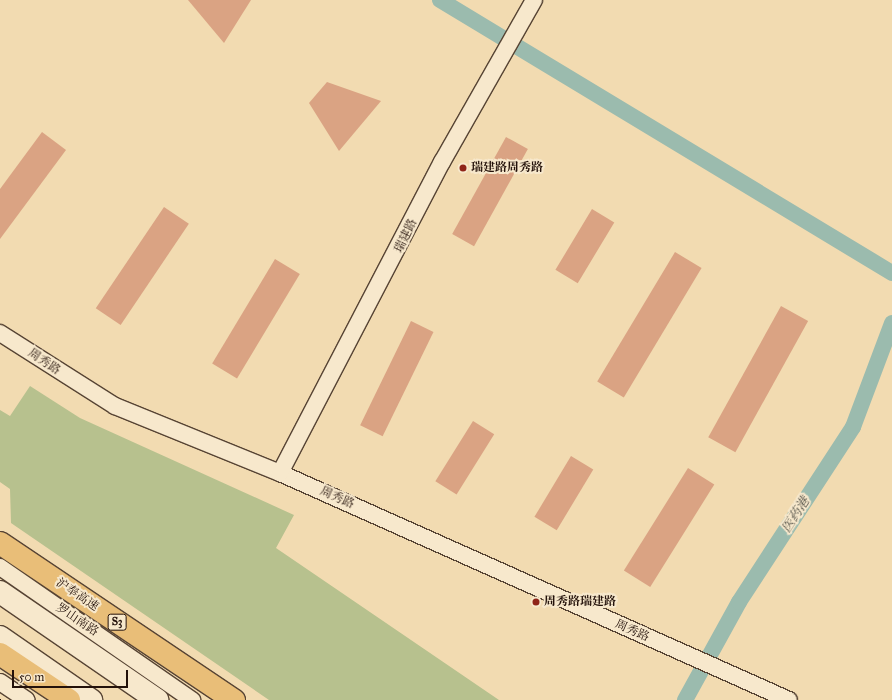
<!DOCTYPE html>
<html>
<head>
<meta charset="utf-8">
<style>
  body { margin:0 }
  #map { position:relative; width:892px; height:700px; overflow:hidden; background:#f2dbb1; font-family:"IM FELL Great Primer","Noto Serif SC",serif }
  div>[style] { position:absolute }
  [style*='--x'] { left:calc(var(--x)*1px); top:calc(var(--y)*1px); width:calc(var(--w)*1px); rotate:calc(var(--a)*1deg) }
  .green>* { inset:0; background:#b7c18e }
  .canal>* { height:16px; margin:-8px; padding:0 8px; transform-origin:8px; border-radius:8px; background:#9bbbae }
  .building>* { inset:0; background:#daa383; transform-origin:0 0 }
  .roads { filter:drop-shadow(1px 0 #574434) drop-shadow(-1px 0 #574434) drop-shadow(0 1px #574434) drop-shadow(0 -1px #574434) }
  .street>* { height:16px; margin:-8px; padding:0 8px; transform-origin:8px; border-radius:8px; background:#f7e8cc }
  .secondary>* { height:22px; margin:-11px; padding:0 11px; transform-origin:11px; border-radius:11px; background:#f7e8cc }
  .highway>* { height:22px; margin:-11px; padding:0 11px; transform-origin:11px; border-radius:11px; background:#e9be78 }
  .rail>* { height:3px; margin-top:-1.5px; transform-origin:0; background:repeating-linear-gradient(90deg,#23110a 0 7px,transparent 0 14px) }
  .dots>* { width:11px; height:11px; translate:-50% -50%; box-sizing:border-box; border:2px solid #f7e8cc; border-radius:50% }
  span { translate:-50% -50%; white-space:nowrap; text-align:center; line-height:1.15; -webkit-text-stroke:4px #f7e8cc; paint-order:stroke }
  .shield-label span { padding:1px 3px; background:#f7e8cc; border:1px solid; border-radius:3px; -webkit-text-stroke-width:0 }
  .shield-label { font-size:11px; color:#23110a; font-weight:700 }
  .poi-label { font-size:12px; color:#23110a; font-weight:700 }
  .left { translate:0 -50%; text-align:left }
  .street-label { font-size:12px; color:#23110a }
  .water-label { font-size:13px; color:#4d4c43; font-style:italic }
  .scale { position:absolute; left:12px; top:670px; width:116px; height:18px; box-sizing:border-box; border:2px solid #23110a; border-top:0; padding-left:5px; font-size:12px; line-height:14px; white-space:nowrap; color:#23110a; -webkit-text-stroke:3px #f7e8cc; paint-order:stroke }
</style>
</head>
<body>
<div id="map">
  <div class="green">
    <div style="clip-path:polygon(30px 386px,80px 418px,294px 515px,276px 548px,499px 700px,269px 700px,11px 523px,10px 489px,0 482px,0 410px,10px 416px)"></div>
  </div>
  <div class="canal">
    <div style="--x:440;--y:0;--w:528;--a:31.13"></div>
    <div style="--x:685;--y:700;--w:112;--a:-61.1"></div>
    <div style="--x:739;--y:602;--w:209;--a:-56.9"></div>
    <div style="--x:853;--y:427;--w:111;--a:-69.4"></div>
  </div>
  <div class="building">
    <div style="clip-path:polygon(188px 0,251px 0,224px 43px)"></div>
    <div style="clip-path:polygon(327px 82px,381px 101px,339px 151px,309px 103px)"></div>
    <div style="clip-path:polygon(42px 132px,66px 150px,0 239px,0 189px)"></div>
    <div style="left:506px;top:137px;width:25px;height:111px;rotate:29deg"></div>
    <div style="left:164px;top:207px;width:30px;height:122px;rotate:34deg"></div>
    <div style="left:592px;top:209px;width:26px;height:71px;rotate:31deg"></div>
    <div style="left:675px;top:252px;width:31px;height:151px;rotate:31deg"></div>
    <div style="left:275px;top:259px;width:29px;height:122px;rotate:31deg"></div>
    <div style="left:781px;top:306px;width:31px;height:150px;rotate:29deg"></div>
    <div style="left:411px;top:321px;width:25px;height:116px;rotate:26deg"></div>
    <div style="left:473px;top:421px;width:25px;height:71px;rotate:32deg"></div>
    <div style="left:571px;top:456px;width:26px;height:71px;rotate:31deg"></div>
    <div style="left:688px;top:468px;width:31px;height:121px;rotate:32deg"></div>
  </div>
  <div class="roads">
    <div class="street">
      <div style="--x:0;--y:333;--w:136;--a:32.4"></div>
      <div style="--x:115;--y:406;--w:178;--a:22.1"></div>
      <div style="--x:280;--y:473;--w:557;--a:24.04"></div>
      <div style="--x:280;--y:473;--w:351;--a:-62.5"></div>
      <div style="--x:442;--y:162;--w:186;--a:-60.4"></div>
      <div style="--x:0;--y:567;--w:234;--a:34.7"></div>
      <div style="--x:0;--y:682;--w:32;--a:34"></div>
    </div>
    <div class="secondary">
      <div style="--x:0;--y:592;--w:191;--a:34.5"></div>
      <div style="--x:0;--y:637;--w:111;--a:34.7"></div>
    </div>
    <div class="highway">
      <div style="--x:0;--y:543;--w:282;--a:33.9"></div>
      <div style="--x:0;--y:654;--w:83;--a:33.7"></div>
    </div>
  </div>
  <div class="rail">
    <div style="--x:0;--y:699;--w:1;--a:45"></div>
  </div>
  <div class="dots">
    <div style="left:463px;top:168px;background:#8f2418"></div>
    <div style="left:536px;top:602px;background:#8f2418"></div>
  </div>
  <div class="shield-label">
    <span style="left:117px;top:622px">S3</span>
  </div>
  <div class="poi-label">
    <span class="left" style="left:471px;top:168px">瑞建路周秀路</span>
    <span class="left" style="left:544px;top:602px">周秀路瑞建路</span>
  </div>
  <div class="street-label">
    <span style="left:406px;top:236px;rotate:-64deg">瑞建路</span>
    <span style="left:44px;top:362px;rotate:34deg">周秀路</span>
    <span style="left:337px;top:498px;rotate:24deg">周秀路</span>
    <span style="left:77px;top:595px;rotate:34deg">沪奉高速</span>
    <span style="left:77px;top:620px;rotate:34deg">罗山南路</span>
    <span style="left:632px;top:631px;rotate:24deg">周秀路</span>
  </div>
  <div class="water-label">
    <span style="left:796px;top:515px;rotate:-57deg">医药港</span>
  </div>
  <div class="scale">50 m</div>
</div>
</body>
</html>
